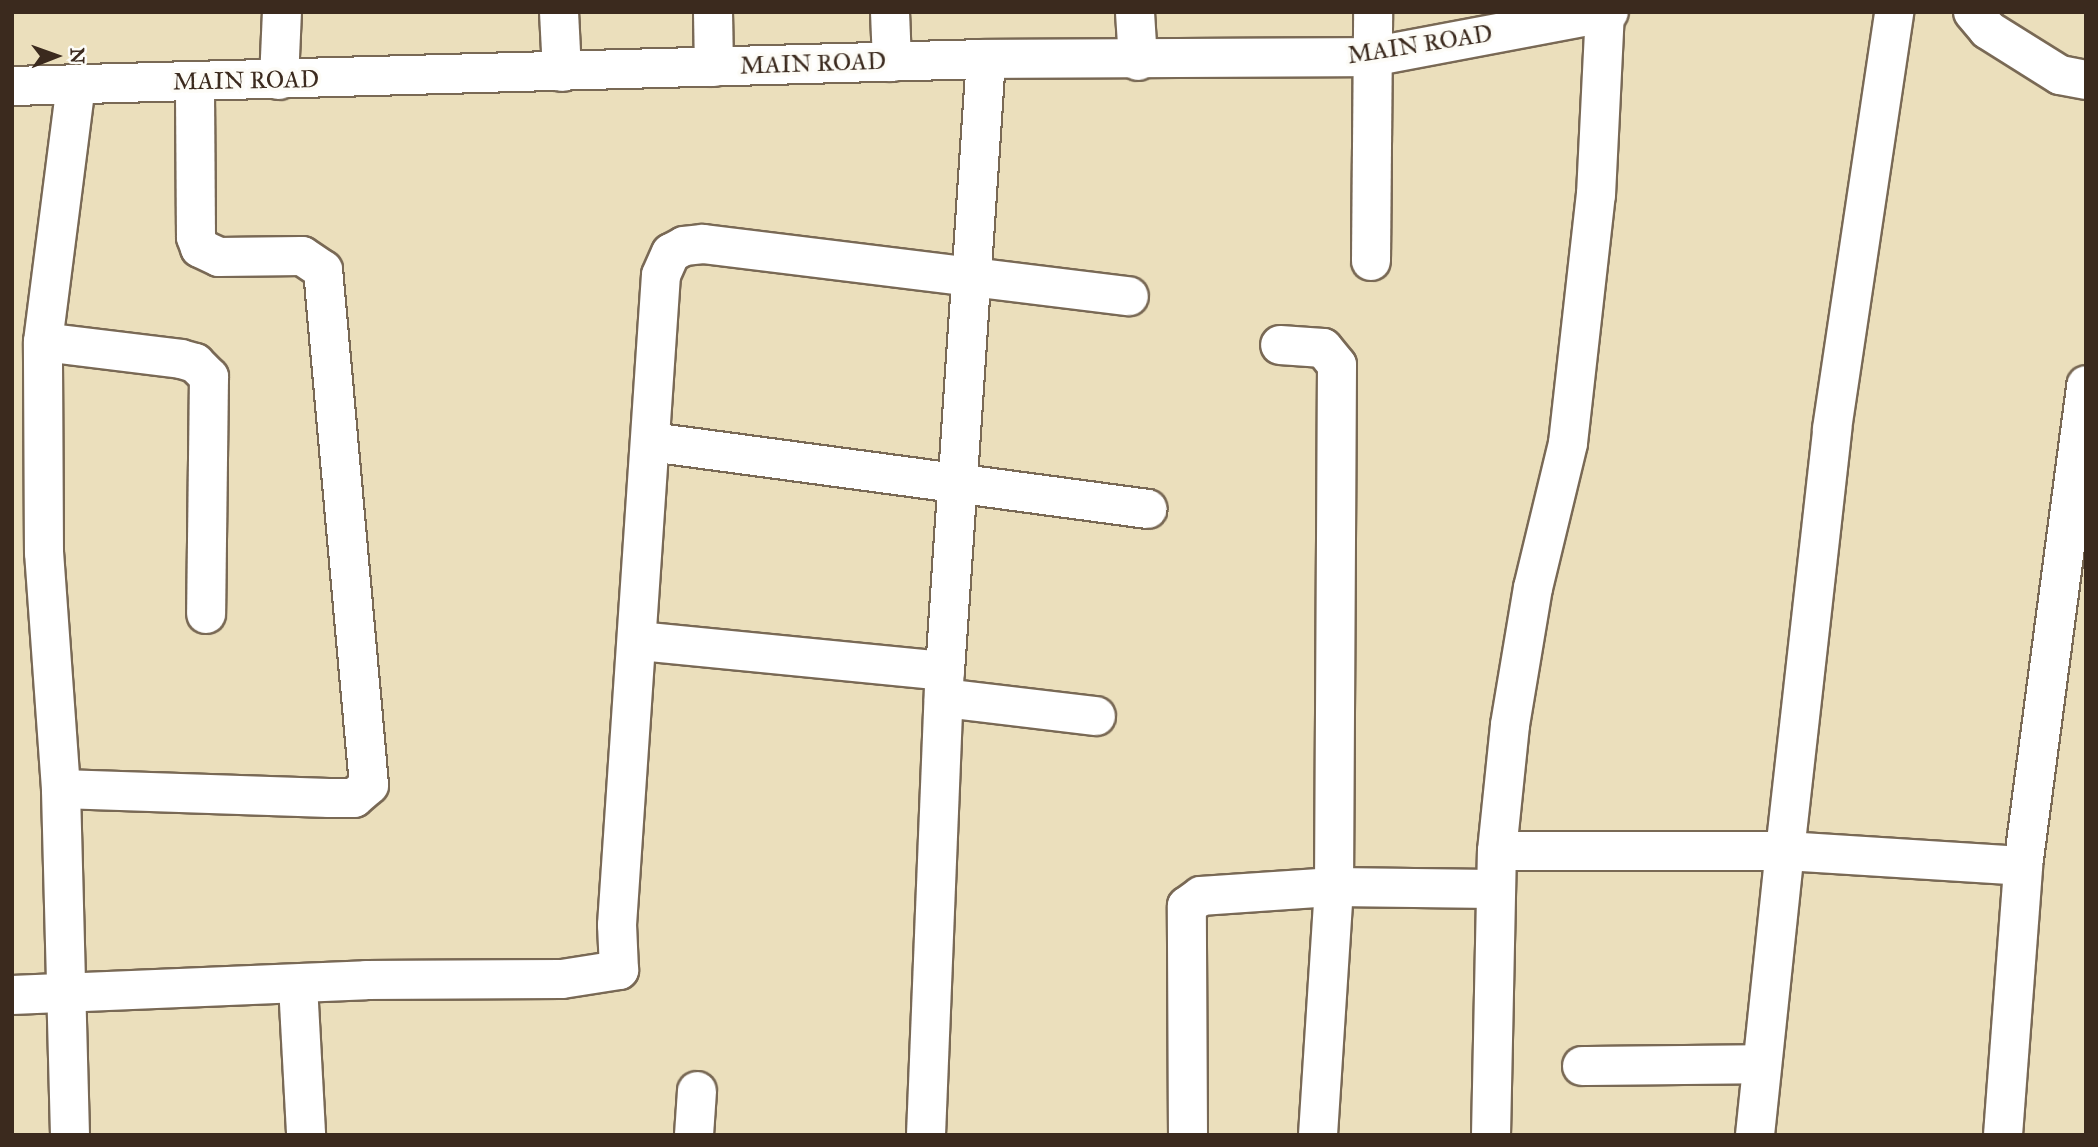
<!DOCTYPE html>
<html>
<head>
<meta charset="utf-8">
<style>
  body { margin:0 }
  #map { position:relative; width:2098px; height:1147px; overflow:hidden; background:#ebdfbc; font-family:"IM FELL Great Primer",serif }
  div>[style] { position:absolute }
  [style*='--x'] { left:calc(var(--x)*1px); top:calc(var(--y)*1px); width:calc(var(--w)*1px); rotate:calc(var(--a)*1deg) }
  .roads { filter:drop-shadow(2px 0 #796955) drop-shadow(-2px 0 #796955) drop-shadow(0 2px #796955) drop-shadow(0 -2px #796955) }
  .minor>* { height:38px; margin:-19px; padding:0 19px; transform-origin:19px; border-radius:19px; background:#fff }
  span { translate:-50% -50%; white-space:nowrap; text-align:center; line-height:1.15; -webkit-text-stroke:7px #fdfcf7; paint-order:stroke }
  .street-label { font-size:24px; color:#3b2a1e }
  .frame { position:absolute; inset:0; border:14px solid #3b2a1e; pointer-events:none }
  .north { position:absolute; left:21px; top:21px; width:70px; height:70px; -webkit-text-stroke:5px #fdfcf7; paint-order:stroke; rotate:89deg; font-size:19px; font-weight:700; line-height:28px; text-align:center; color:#3b2a1e }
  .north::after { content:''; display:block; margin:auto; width:24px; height:32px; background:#3b2a1e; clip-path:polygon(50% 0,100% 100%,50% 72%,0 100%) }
</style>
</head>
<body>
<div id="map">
  <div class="roads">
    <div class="minor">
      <div style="--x:559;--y:12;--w:60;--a:87.1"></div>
      <div style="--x:713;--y:12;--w:55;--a:89"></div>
      <div style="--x:890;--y:12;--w:50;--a:87.7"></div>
      <div style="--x:1135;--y:12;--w:49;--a:86.5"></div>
      <div style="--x:1973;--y:12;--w:23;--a:50"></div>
      <div style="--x:1988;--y:30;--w:85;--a:32"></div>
      <div style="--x:2060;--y:75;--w:26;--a:11"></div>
      <div style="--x:279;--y:80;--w:68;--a:-87.5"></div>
      <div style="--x:12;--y:86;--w:974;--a:-1.59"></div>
      <div style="--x:986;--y:59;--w:385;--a:-0.3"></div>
      <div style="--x:1371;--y:57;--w:242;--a:-10.7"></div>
      <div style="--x:1371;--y:261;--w:249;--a:-89.5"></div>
      <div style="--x:43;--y:342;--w:139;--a:7"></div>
      <div style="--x:181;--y:359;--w:15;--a:16"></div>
      <div style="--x:195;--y:363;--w:20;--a:45"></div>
      <div style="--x:209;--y:377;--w:237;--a:90.7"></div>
      <div style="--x:651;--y:442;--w:501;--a:7.68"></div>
      <div style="--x:639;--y:641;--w:307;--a:5.6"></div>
      <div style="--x:944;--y:698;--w:153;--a:6.8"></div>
      <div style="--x:61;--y:789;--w:268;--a:1.9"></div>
      <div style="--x:329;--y:798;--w:25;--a:0"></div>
      <div style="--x:354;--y:798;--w:20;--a:-41"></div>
      <div style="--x:369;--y:785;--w:517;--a:-95.1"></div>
      <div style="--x:323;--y:270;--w:25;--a:-146"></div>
      <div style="--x:302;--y:256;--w:83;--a:179.3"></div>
      <div style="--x:219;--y:257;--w:21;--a:-155"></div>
      <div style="--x:200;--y:248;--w:12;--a:-110"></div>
      <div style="--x:196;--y:237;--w:155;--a:-90.4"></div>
      <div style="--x:1497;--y:851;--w:288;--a:0"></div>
      <div style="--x:1785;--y:851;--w:425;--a:-83.6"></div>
      <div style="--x:1832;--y:429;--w:422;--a:-81.5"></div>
      <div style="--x:298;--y:985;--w:150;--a:86.9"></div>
      <div style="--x:12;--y:995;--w:354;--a:-2.4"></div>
      <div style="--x:366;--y:980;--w:196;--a:-0.3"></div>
      <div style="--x:562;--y:979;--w:58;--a:-9"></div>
      <div style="--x:619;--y:970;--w:45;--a:-92.5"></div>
      <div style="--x:617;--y:925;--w:651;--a:-86.13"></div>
      <div style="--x:661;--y:275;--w:24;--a:-66"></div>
      <div style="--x:671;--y:253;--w:15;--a:-28"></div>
      <div style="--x:684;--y:246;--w:19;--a:-6"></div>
      <div style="--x:703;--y:244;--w:429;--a:7"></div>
      <div style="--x:1582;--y:1066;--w:180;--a:-0.6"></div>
      <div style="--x:70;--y:1135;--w:346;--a:-91.5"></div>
      <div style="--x:61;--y:789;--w:237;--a:-94.1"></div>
      <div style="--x:44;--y:553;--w:211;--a:-90.3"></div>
      <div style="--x:43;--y:342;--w:259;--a:-82.7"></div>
      <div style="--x:694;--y:1135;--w:44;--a:-86.1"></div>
      <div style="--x:926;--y:1135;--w:464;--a:-87.7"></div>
      <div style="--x:945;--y:671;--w:613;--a:-86.17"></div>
      <div style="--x:1188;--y:1135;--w:229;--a:-90.3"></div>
      <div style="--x:1187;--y:906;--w:17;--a:-36"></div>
      <div style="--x:1201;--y:896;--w:133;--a:-3.9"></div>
      <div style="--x:1334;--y:887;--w:522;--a:-89.67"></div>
      <div style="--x:1337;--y:365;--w:22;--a:-129"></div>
      <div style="--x:1323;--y:348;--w:43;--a:-176"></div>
      <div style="--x:1318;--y:1135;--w:249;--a:-86.3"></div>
      <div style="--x:1334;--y:887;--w:160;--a:0.7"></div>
      <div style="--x:1491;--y:1135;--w:284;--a:-88.8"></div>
      <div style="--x:1497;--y:851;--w:127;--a:-84.1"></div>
      <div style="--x:1510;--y:725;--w:139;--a:-80.5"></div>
      <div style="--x:1533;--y:588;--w:149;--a:-76.4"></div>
      <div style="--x:1568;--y:443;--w:250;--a:-83.6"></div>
      <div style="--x:1596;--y:195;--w:181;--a:-87.2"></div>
      <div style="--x:1755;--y:1135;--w:286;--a:-84"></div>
      <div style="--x:1785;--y:851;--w:238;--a:3.6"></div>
      <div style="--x:2003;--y:1135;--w:270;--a:-85.7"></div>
      <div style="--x:2023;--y:866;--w:485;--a:-82.5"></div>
    </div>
  </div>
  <div class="street-label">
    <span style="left:1420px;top:45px;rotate:-9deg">MAIN ROAD</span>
    <span style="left:813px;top:64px;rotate:-2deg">MAIN ROAD</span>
    <span style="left:246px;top:81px;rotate:-1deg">MAIN ROAD</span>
  </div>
  <div class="frame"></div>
  <div class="north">N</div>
</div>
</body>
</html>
